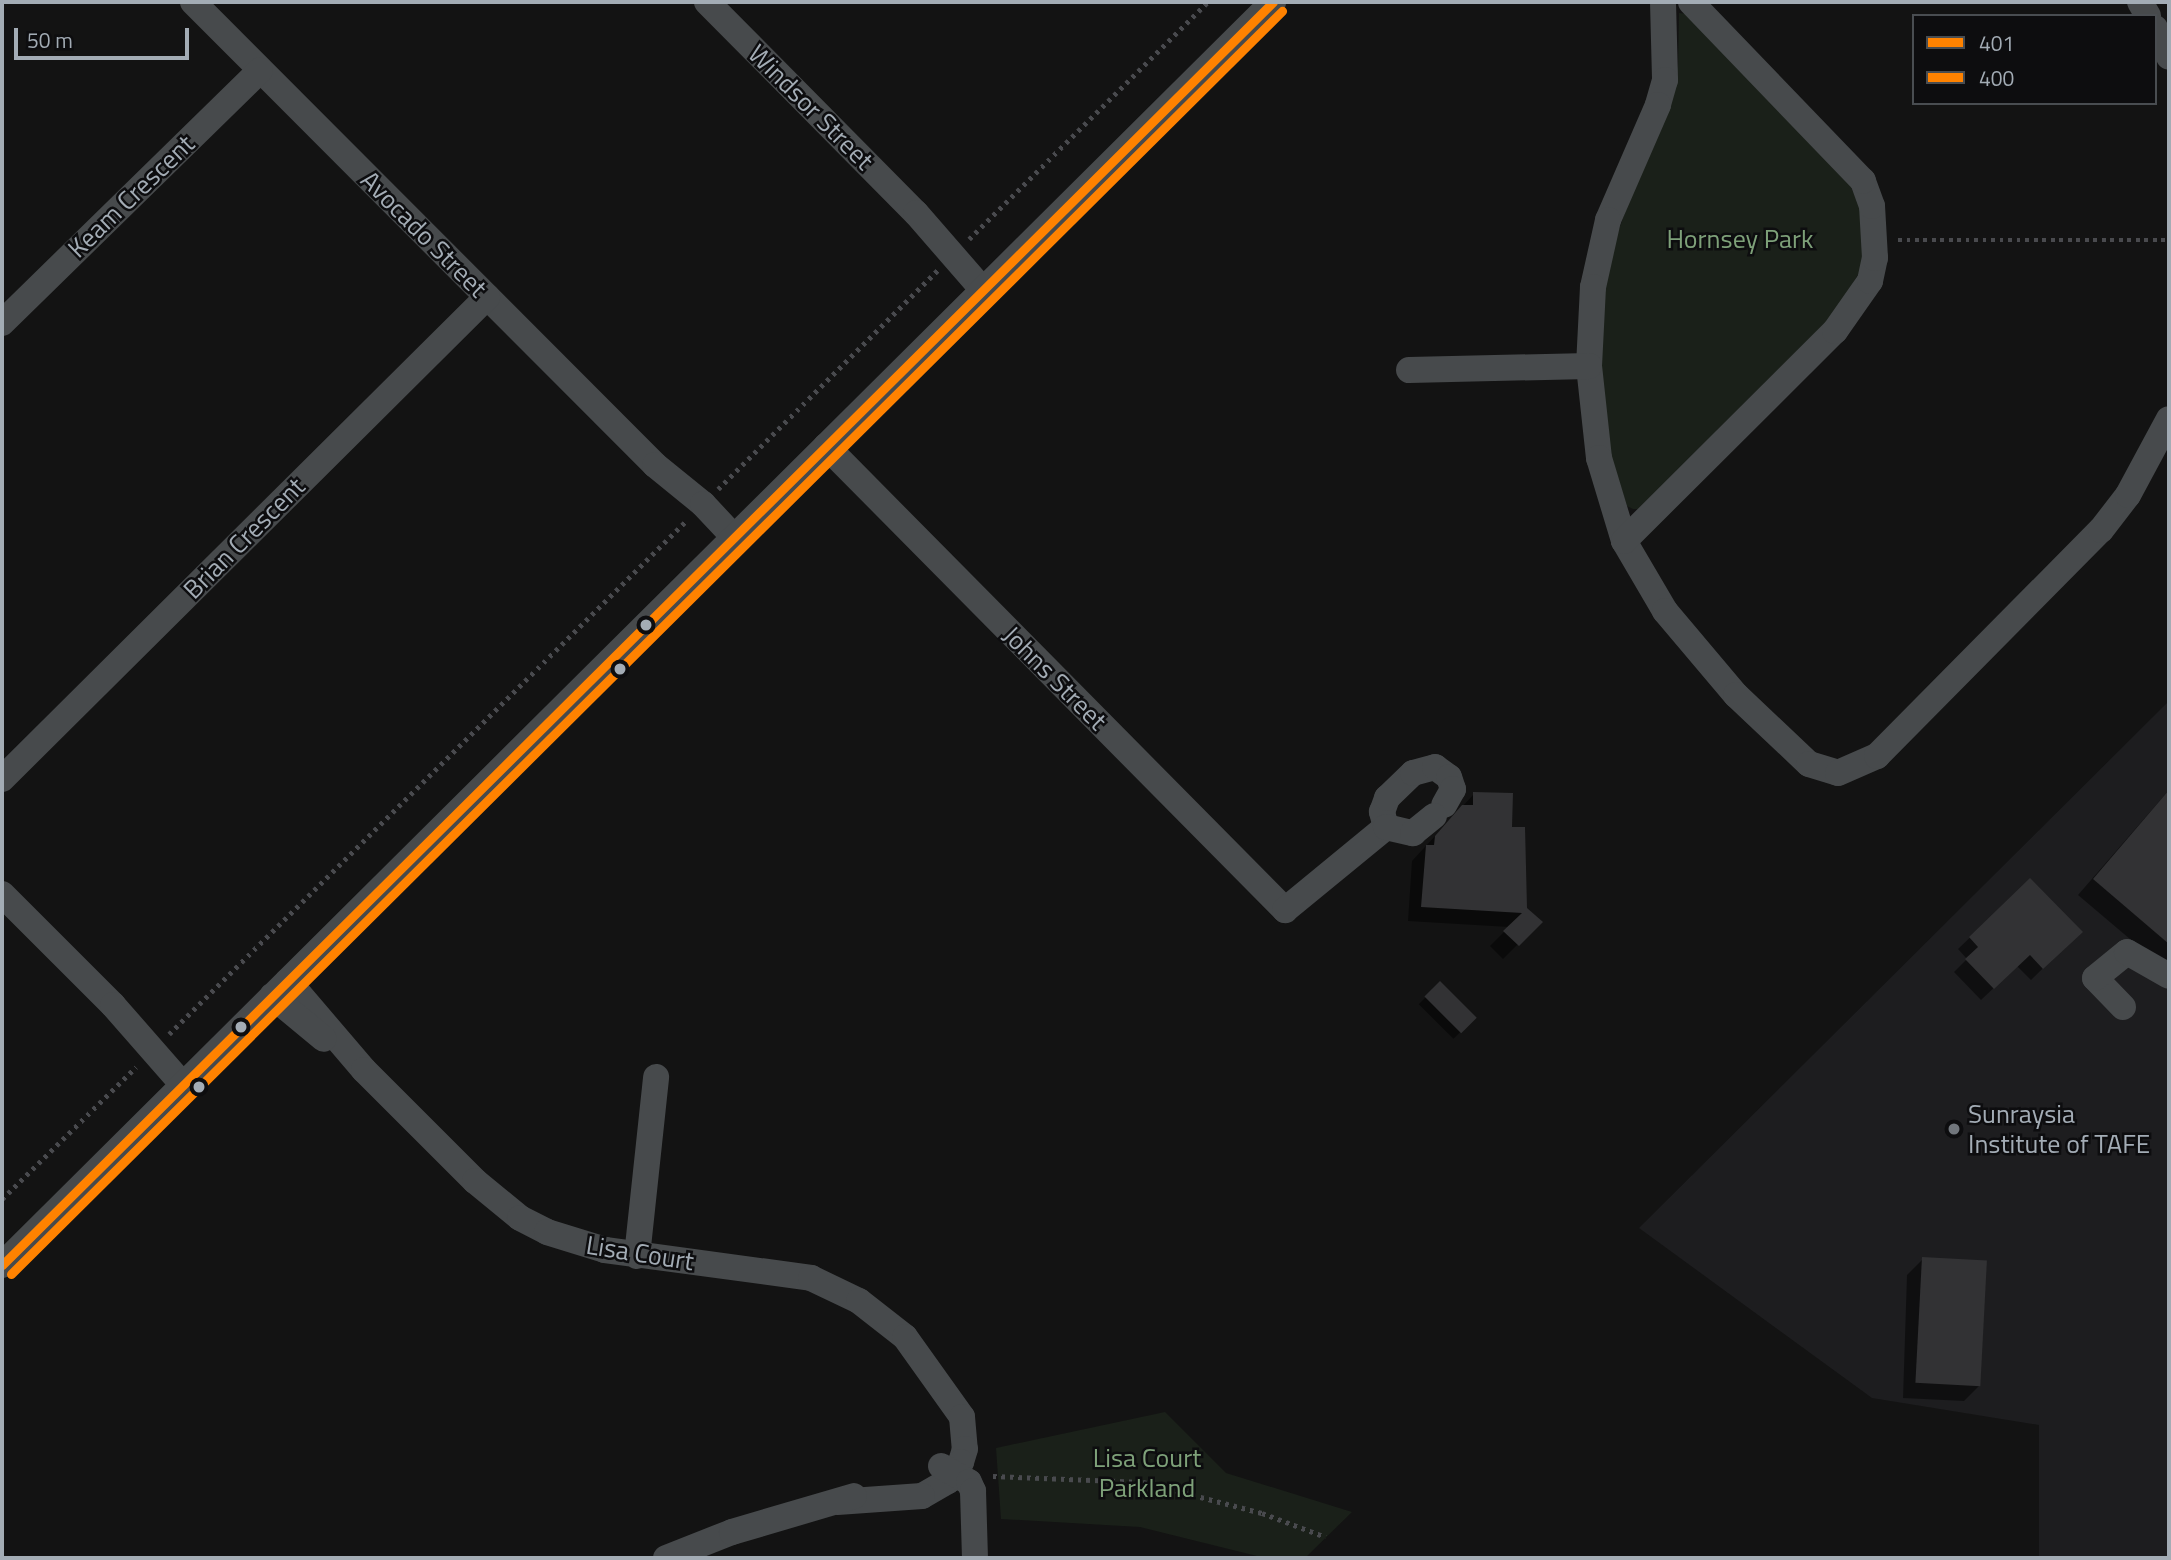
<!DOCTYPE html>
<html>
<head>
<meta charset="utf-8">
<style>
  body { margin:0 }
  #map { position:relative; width:2171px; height:1560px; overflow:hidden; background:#131313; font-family:"Titillium Web",sans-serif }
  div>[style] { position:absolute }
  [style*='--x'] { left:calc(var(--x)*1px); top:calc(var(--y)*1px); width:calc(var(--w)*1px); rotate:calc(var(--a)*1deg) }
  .built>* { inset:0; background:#1d1d1f }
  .green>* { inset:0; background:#1a2019 }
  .shadow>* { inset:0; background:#0007; transform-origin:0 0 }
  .building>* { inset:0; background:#323234; transform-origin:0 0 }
  .path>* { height:4.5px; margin-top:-2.25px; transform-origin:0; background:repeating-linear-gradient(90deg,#494a4e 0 3.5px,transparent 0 8.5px) }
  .minor>* { height:26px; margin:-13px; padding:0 13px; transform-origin:13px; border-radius:13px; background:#474a4c }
  .bus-1>* { height:9px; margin:-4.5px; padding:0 4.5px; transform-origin:4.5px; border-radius:4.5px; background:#ff8200 }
  .bus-2>* { height:9px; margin:-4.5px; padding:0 4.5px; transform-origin:4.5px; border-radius:4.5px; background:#ff8200 }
  .dots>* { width:19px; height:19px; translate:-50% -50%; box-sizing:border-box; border:4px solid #0d0d0f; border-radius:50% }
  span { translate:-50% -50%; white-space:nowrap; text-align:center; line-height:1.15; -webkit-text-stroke:5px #0d0d0f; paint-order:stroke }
  .street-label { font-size:26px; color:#a3acb5 }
  .park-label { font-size:26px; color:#7ea179 }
  .poi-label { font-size:26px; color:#a3acb5 }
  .left { translate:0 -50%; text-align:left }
  .frame { position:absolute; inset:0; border:4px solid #a3acb5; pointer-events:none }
  .legend { position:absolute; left:1912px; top:14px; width:245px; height:91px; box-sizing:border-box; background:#0d0d0f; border:2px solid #494d51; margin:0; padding:9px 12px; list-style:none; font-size:21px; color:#a3acb5 }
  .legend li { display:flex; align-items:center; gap:14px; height:35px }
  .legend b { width:35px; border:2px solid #494d51 }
  .scale { position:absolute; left:14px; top:28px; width:175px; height:32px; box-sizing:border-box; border:4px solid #a3acb5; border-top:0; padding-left:9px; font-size:21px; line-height:24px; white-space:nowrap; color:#a3acb5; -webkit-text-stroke:5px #0d0d0f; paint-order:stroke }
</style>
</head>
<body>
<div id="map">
  <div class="built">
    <div style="clip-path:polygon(2169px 701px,2169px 1558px,2039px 1558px,2039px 1425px,1872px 1398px,1639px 1228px)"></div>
  </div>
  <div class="green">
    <div style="clip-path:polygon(1679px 13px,1687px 14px,1850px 185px,1860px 207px,1864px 254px,1859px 273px,1836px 312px,1638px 509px,1633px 509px,1627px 506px,1607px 446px,1598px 344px,1610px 254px,1678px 66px)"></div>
    <div style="clip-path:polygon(1165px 1412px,1226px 1473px,1352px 1512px,1305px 1558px,1265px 1558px,1140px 1527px,1001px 1519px,996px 1448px)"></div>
  </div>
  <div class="shadow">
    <div style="clip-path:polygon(2169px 790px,2169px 872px,2165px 877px,2169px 881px,2169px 961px,2163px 967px,2078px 895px)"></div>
    <div style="clip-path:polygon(1474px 794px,1510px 828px,1523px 828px,1525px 909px,1540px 922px,1503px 959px,1490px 946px,1509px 927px,1408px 921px,1412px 861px)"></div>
    <div style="clip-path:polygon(2030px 880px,2080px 932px,2031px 980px,2017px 966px,1981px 1000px,1954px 972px,1967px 959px,1958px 949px)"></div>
    <div style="left:1440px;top:983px;width:49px;height:30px;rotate:45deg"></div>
    <div style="clip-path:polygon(1923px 1259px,1980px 1385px,1964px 1401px,1903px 1398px,1907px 1275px)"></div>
  </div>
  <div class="building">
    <div style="clip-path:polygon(2169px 790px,2169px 944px,2093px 879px)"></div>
    <div style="clip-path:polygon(1473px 792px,1513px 793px,1512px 827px,1525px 827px,1527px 908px,1543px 922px,1519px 946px,1503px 931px,1522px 913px,1421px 907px,1426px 845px,1434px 845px,1435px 836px,1462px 805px,1473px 805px)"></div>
    <div style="clip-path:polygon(2030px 878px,2083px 932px,2043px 969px,2030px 955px,1994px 989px,1965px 959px,1978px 947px,1969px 937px)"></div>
    <div style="left:1440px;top:981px;width:52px;height:22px;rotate:45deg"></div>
    <div style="left:1922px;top:1257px;width:65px;height:126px;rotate:3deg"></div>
  </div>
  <div class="path">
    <div style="--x:969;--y:239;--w:337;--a:-44.8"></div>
    <div style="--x:1898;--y:240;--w:271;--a:0"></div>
    <div style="--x:718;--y:489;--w:310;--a:-44.9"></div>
    <div style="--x:169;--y:1034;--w:730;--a:-44.78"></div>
    <div style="--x:2;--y:1199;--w:188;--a:-44.6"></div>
    <div style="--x:993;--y:1476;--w:150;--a:2.3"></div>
    <div style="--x:1143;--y:1482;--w:123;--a:14.6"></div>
    <div style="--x:1262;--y:1513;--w:68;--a:20.6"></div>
  </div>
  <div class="minor">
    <div style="--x:193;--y:2;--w:654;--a:45.06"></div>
    <div style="--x:655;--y:465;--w:62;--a:39.1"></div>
    <div style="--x:703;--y:504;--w:45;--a:46.8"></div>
    <div style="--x:707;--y:2;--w:297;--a:45.3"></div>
    <div style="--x:916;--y:213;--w:102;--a:49"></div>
    <div style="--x:1663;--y:2;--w:78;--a:88.5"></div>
    <div style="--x:1665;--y:80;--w:26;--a:106"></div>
    <div style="--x:1658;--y:105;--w:125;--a:113.5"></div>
    <div style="--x:1608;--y:220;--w:69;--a:102.6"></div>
    <div style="--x:1593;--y:287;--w:79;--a:92.9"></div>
    <div style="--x:1589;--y:366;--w:93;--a:83.8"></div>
    <div style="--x:1599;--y:458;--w:87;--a:73.2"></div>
    <div style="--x:1624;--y:541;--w:81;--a:59.6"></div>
    <div style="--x:1665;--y:611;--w:110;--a:49.8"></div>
    <div style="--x:1736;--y:695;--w:100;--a:43.4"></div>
    <div style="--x:1809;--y:764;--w:30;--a:17"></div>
    <div style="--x:1838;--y:773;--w:43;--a:-23.6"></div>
    <div style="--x:1877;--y:756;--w:318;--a:-45.3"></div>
    <div style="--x:2101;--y:530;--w:44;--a:-52.4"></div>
    <div style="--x:2128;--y:495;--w:86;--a:-61.7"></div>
    <div style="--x:2140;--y:2;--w:16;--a:60"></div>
    <div style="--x:2155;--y:28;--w:32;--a:64"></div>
    <div style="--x:2;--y:323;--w:361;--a:-44.4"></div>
    <div style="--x:1409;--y:370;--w:180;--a:-1.3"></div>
    <div style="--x:826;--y:446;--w:653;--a:45.31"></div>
    <div style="--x:1285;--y:910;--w:131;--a:-39.4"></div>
    <div style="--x:1386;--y:827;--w:16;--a:-105"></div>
    <div style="--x:1382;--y:812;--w:15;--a:-70"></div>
    <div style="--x:1387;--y:798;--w:36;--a:-44"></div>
    <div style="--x:1413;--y:773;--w:23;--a:-15"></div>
    <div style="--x:1435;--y:767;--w:17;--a:36"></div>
    <div style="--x:1449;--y:777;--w:13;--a:72"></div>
    <div style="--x:1453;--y:789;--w:18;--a:119"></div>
    <div style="--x:1624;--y:541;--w:298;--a:-44.9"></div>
    <div style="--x:1835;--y:331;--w:61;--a:-55"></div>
    <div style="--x:1870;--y:281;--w:24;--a:-78"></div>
    <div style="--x:1875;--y:258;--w:52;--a:-93.3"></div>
    <div style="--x:1872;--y:206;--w:27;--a:-110"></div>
    <div style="--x:1863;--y:181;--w:248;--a:-133.9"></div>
    <div style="--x:2;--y:779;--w:684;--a:-44.82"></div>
    <div style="--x:1386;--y:827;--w:28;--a:13"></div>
    <div style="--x:1413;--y:833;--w:27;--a:-39"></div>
    <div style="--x:2;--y:894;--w:157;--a:45"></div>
    <div style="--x:113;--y:1005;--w:106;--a:48.8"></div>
    <div style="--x:288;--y:981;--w:117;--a:49.5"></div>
    <div style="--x:364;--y:1070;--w:157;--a:45"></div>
    <div style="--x:475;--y:1181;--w:58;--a:39.4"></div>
    <div style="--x:520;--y:1218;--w:30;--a:27"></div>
    <div style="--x:547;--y:1232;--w:61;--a:17.2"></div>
    <div style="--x:605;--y:1250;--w:208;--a:7.7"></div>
    <div style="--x:811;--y:1278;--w:53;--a:25.6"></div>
    <div style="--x:859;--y:1301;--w:58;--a:38"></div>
    <div style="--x:905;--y:1337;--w:98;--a:54.5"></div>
    <div style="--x:962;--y:1417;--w:32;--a:85"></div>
    <div style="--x:965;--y:1449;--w:14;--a:107"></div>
    <div style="--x:961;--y:1462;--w:23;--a:124"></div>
    <div style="--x:948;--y:1481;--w:30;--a:150"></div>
    <div style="--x:922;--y:1496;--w:85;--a:176"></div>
    <div style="--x:272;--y:996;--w:67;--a:39.6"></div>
    <div style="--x:2123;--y:1007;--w:40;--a:-134"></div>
    <div style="--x:2095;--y:978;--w:41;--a:-39.1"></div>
    <div style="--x:2127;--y:952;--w:48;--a:29.7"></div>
    <div style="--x:637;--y:1256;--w:180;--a:-83.9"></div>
    <div style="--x:2;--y:1265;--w:1792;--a:-44.82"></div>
    <div style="--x:941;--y:1466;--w:32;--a:30"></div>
    <div style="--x:969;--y:1482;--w:10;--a:66"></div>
    <div style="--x:973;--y:1491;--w:67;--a:88.3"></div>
    <div style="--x:666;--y:1558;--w:71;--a:-21.5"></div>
    <div style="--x:732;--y:1532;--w:127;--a:-16.4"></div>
  </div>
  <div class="bus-1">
    <div style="--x:2;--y:1265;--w:1792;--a:-44.82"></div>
  </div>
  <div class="bus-2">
    <div style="--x:11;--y:1274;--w:1792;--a:-44.82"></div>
  </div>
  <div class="dots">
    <div style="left:646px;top:625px;background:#a3acb5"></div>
    <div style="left:620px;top:669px;background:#a3acb5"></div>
    <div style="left:241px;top:1027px;background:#a3acb5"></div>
    <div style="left:199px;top:1087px;background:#a3acb5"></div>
    <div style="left:1954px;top:1129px;background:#71767c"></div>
  </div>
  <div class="street-label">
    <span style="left:811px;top:107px;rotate:45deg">Windsor Street</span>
    <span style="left:131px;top:196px;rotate:-44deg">Keam Crescent</span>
    <span style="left:424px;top:234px;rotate:45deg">Avocado Street</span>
    <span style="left:244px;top:538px;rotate:-45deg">Brian Crescent</span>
    <span style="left:1055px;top:678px;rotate:45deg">Johns Street</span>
    <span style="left:640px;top:1253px;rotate:9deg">Lisa Court</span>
  </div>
  <div class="park-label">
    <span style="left:1740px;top:239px">Hornsey Park</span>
    <span style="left:1147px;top:1473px">Lisa Court<br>Parkland</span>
  </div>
  <div class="poi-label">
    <span class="left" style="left:1968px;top:1129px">Sunraysia<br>Institute of TAFE</span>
  </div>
  <div class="frame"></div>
  <ul class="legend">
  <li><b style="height:9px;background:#ff8200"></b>401</li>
  <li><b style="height:9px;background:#ff8200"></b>400</li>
  </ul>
  <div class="scale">50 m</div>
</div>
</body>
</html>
